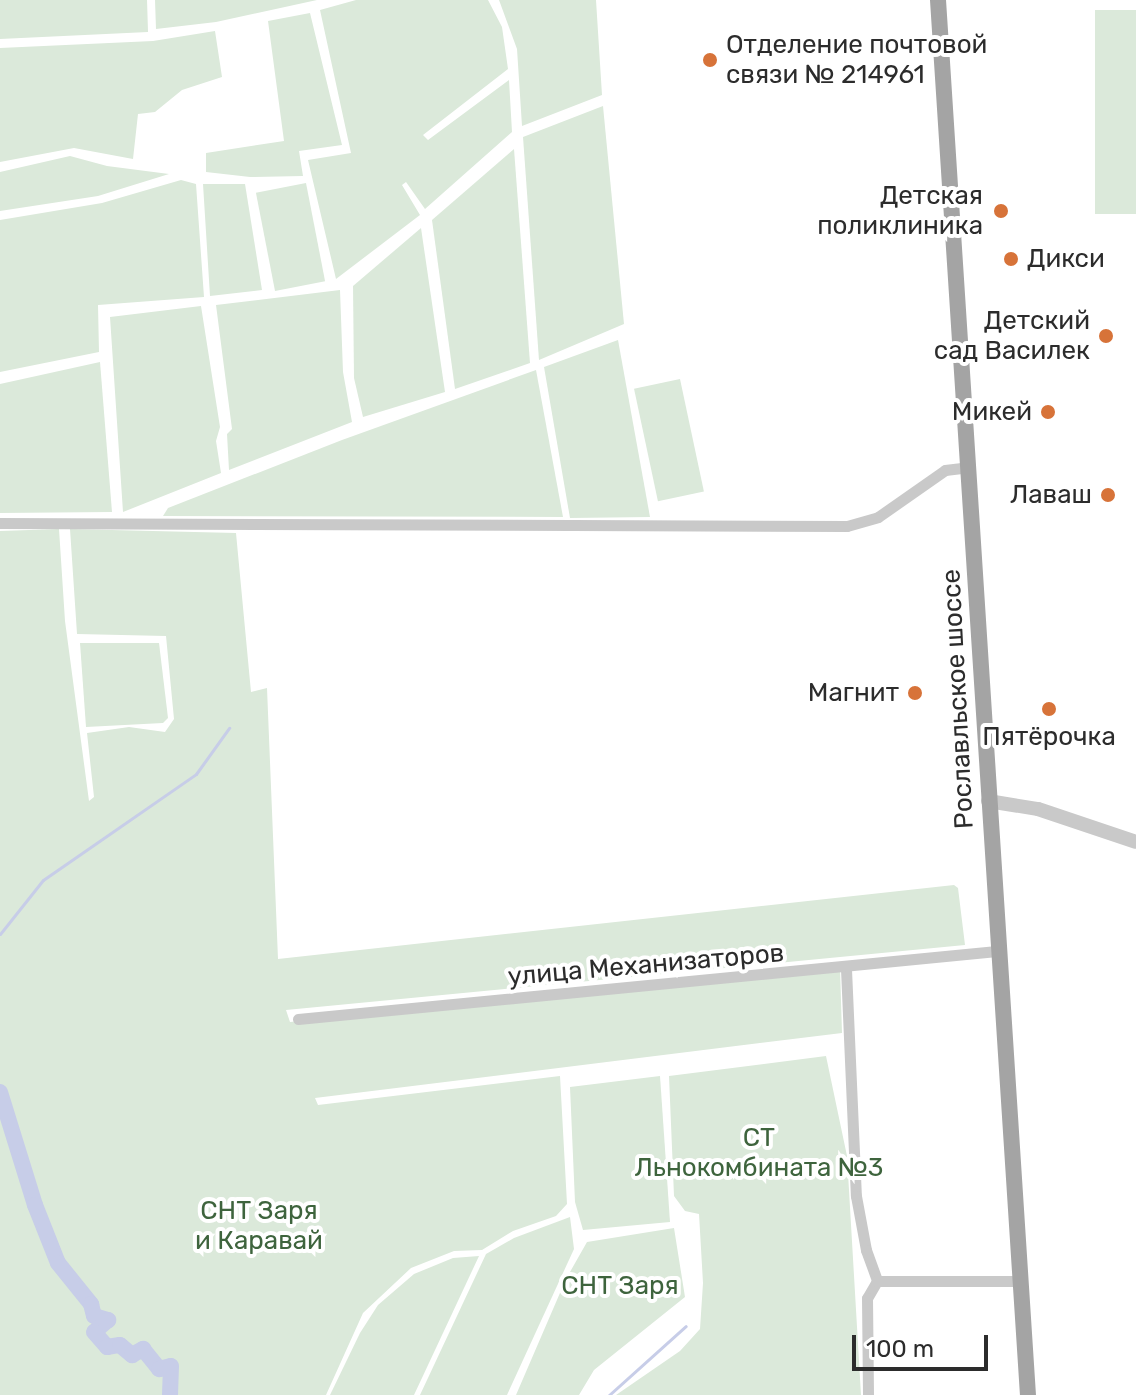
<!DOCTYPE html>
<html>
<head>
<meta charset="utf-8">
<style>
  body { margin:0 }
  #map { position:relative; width:1136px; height:1395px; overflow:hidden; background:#fff; font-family:Rubik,sans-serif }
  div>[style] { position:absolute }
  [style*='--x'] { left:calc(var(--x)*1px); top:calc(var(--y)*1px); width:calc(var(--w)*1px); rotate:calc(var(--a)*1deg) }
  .green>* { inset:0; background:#dbe9da; transform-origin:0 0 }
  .stream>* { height:3px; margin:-1.5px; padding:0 1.5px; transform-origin:1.5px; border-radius:1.5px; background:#c7cde8 }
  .river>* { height:16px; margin:-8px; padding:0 8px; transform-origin:8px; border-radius:8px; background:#c7cde8 }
  .minor>* { height:11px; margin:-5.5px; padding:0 5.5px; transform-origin:5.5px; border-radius:5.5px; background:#c9c9c9 }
  .tertiary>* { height:14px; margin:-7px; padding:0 7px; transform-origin:7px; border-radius:7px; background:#c9c9c9 }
  .primary>* { height:16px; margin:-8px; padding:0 8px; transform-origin:8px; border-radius:8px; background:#a4a4a4 }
  .dots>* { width:22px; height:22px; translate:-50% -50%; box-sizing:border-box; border:4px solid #fff; border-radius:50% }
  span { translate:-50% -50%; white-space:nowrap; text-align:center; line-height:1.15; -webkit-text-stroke:8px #fff; paint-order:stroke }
  .poi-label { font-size:26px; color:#2c2c2c }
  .left { translate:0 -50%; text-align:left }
  .right { translate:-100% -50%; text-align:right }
  .street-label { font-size:26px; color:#2c2c2c }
  .park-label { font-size:26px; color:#3e643d }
  .scale { position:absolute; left:852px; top:1335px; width:136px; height:36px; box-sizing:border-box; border:4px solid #2c2c2c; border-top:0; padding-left:10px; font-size:24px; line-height:28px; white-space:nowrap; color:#2c2c2c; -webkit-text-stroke:6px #fff; paint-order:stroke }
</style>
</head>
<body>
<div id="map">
  <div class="green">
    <div style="clip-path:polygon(0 0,147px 0,148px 32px,0 39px)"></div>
    <div style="clip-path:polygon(155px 0,317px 0,216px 22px,156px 29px)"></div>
    <div style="clip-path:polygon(356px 0,488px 0,502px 27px,508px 69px,423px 135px,428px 140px,509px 80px,512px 132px,425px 209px,406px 182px,402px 185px,420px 215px,336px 279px,308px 160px,351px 153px,320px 10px)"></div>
    <div style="clip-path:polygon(499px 0,596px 0,602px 95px,522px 126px,517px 49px)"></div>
    <div style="left:1136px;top:10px;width:204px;height:41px;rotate:90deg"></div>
    <div style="clip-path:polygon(310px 13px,342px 145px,299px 151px,303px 176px,250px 177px,206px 172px,206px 153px,284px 141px,268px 21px)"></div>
    <div style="clip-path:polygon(215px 31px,222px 77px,182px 90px,155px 112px,138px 114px,133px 159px,74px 148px,0 162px,0 48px,153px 41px)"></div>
    <div style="clip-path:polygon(603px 106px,624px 324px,539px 360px,523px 137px)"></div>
    <div style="clip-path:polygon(514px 149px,530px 363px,455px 389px,432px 220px)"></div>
    <div style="clip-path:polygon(70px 156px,107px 166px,169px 174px,98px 196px,0 211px,0 172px)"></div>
    <div style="clip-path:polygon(181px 180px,196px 184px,204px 297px,98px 305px,99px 352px,0 372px,0 220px,102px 203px)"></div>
    <div style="left:306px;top:183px;width:100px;height:51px;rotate:79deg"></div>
    <div style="clip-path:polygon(203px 184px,245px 184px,262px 290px,210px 296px)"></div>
    <div style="clip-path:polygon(421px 228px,445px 392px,363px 417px,354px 378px,353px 286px)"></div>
    <div style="clip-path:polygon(340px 290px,343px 372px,352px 422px,229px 470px,227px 434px,232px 429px,216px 305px)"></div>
    <div style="clip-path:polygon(201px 306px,220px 427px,216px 441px,221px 473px,123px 512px,110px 317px)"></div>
    <div style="clip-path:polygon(618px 340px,650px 517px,570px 518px,544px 367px)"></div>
    <div style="clip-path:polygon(100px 362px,112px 512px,0 513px,0 384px)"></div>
    <div style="clip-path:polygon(536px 370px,563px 517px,163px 516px,168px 508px,342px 440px)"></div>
    <div style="left:680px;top:379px;width:115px;height:47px;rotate:78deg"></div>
    <div style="clip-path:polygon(59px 529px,65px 621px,89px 801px,94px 797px,87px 733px,129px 727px,165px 732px,174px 719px,166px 636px,77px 634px,70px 529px,236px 533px,251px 692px,267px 688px,278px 959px,954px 885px,958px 888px,965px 945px,286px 1010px,290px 1022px,840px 967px,842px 1033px,315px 1098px,318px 1105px,560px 1076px,567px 1204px,556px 1216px,513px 1231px,482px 1250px,454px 1251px,411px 1268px,363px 1313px,326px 1395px,0 1395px,0 531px)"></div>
    <div style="clip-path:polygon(80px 643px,159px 643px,168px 718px,163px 723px,86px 727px)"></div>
    <div style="clip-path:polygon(826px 1056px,847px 1156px,861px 1395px,616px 1395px,680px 1351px,700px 1329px,703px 1283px,699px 1214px,685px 1211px,674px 1196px,669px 1076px)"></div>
    <div style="clip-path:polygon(660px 1076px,670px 1222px,583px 1230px,575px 1202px,570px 1087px)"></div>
    <div style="clip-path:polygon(570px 1217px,574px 1249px,507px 1395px,420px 1395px,486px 1254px,514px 1238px)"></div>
    <div style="clip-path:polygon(674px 1228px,685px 1297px,594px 1370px,579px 1395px,516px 1395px,566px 1279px,587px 1242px)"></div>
    <div style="clip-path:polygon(479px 1256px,414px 1395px,330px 1395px,360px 1333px,378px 1305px,414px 1274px,453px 1258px)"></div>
  </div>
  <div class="stream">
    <div style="--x:0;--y:934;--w:69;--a:-51.5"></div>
    <div style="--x:43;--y:880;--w:186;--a:-34.7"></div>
    <div style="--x:196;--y:774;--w:57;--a:-54.3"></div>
    <div style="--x:609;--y:1395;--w:103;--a:-41.9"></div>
  </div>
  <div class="river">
    <div style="--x:0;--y:1092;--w:118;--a:72.8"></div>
    <div style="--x:35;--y:1205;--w:62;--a:68.4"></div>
    <div style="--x:58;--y:1263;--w:53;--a:51.2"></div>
    <div style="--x:91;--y:1304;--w:12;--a:76"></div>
    <div style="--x:94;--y:1316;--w:15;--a:16"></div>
    <div style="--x:108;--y:1320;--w:18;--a:139"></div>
    <div style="--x:94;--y:1332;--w:20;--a:49"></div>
    <div style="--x:107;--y:1347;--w:13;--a:-9"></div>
    <div style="--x:120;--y:1345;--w:16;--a:40"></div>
    <div style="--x:132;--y:1355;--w:13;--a:-29"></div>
    <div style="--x:143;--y:1349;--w:26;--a:51"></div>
    <div style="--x:159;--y:1369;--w:12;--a:-14"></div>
    <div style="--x:171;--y:1366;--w:29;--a:92"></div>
  </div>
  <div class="minor">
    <div style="--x:0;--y:523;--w:847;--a:0.2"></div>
    <div style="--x:847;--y:526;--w:32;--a:-16"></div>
    <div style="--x:878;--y:517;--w:82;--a:-35"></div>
    <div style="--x:945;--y:470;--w:23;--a:-7"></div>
    <div style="--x:846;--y:969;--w:227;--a:87.5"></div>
    <div style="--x:856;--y:1196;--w:55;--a:79.5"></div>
    <div style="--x:866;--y:1250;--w:33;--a:70"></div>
    <div style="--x:877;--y:1281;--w:20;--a:120"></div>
    <div style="--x:867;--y:1298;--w:97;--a:89.4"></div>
    <div style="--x:298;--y:1019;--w:702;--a:-5.56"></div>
    <div style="--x:877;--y:1281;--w:142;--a:0"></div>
  </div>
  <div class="tertiary">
    <div style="--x:988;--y:801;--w:51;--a:9.1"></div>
    <div style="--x:1038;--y:809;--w:103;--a:18.6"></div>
  </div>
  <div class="primary">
    <div style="--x:938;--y:0;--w:1398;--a:86.31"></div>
  </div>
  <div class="dots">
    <div style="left:710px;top:60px;background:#d77339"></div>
    <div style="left:1001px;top:211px;background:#d77339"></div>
    <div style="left:1011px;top:259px;background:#d77339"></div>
    <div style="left:1106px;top:336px;background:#d77339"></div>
    <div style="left:1048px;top:412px;background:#d77339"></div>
    <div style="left:1108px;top:495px;background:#d77339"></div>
    <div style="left:915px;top:693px;background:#d77339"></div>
    <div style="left:1049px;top:709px;background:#d77339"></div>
  </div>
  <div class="poi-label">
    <span class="left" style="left:726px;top:60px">Отделение почтовой<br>связи № 214961</span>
    <span class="right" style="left:983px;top:211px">Детская<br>поликлиника</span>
    <span class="left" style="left:1027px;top:259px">Дикси</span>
    <span class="right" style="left:1090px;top:336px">Детский<br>сад Василек</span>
    <span class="right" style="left:1032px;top:412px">Микей</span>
    <span class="right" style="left:1092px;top:495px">Лаваш</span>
    <span class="right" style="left:899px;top:693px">Магнит</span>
    <span style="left:1049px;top:737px">Пятёрочка</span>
  </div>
  <div class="street-label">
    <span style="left:958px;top:699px;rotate:-93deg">Рославльское шоссе</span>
    <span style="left:646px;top:965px;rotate:-5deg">улица Механизаторов</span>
  </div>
  <div class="park-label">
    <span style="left:759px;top:1153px">СТ<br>Льнокомбината №3</span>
    <span style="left:259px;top:1226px">СНТ Заря<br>и Каравай</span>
    <span style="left:620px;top:1286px">СНТ Заря</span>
  </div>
  <div class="scale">100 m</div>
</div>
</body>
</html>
